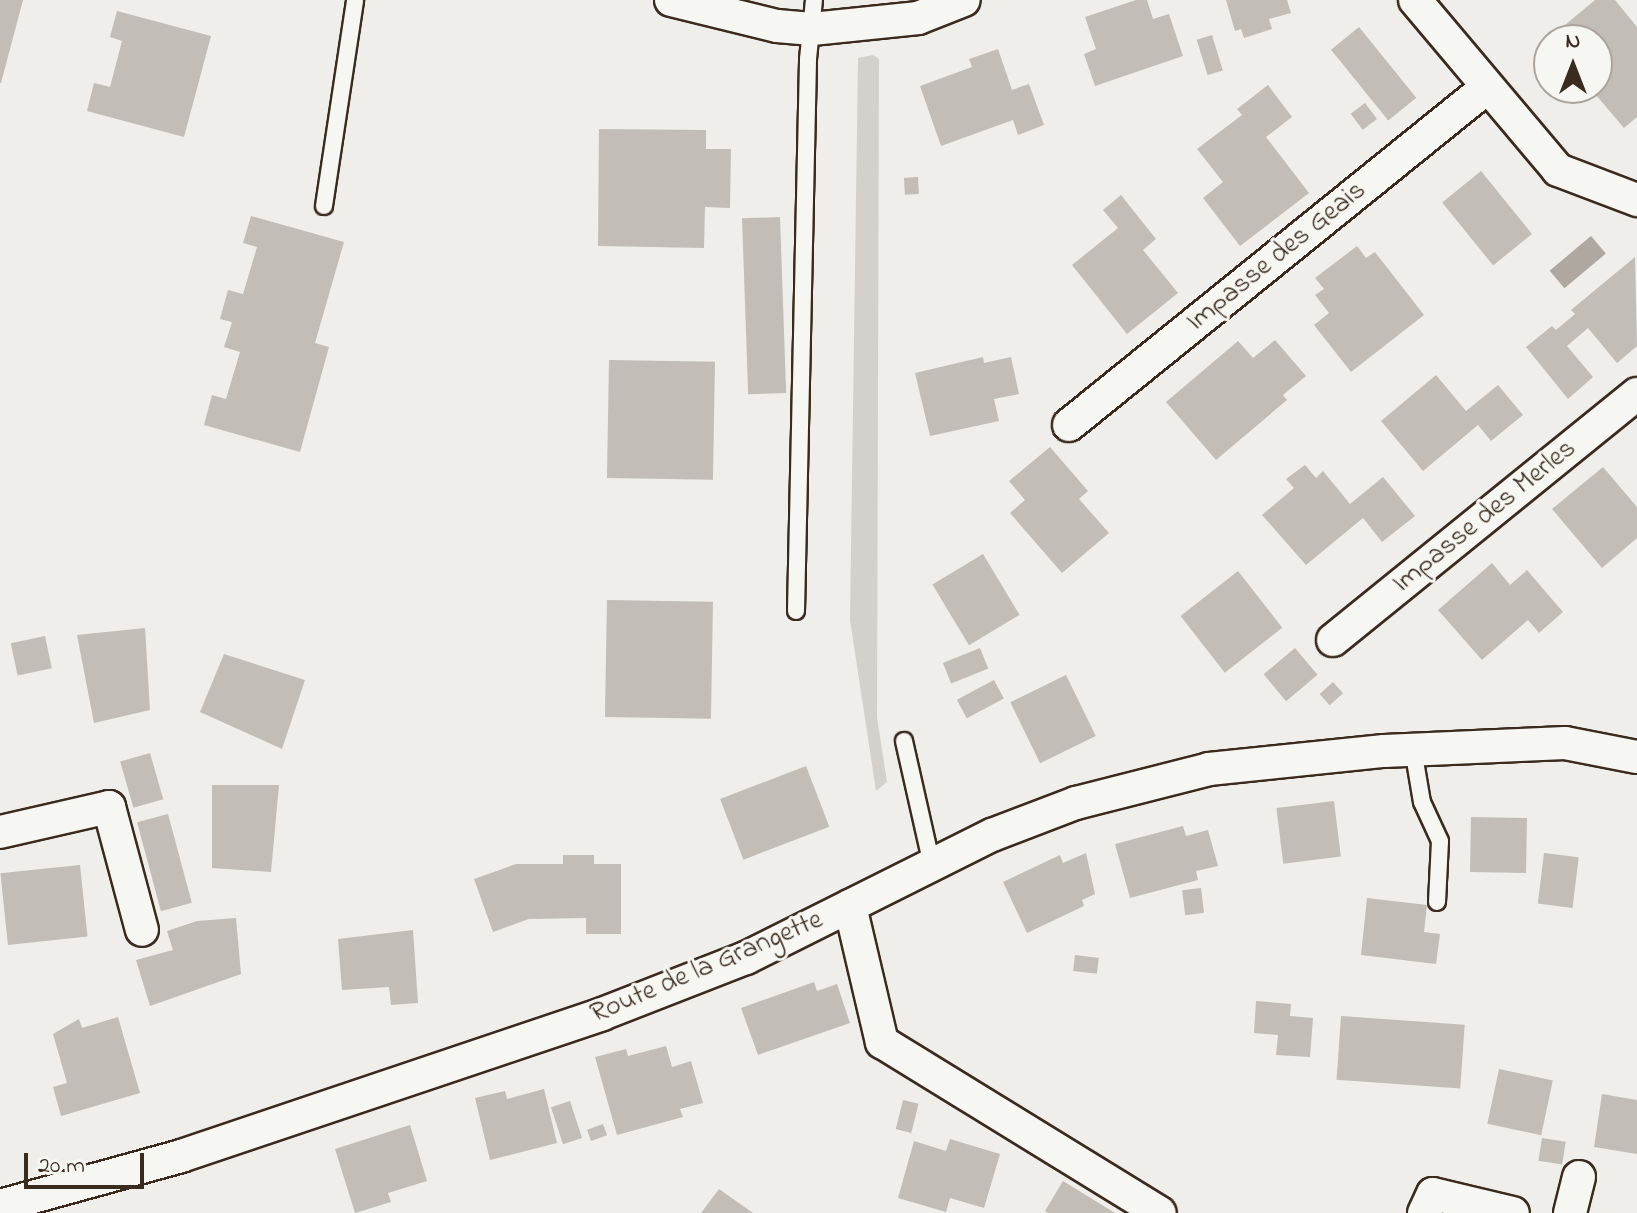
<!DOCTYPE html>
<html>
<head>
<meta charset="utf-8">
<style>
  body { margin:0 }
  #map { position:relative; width:1637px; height:1213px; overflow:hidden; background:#efeeea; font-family:"Indie Flower",sans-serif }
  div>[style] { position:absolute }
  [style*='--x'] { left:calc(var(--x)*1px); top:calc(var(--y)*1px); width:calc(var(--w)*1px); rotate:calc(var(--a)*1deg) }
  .green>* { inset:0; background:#d4d1cc }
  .water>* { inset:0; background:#afa8a1; transform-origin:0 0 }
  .building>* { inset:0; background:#c2bdb7; transform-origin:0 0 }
  .roads { filter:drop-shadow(2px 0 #3b2a1e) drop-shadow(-2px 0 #3b2a1e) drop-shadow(0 2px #3b2a1e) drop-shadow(0 -2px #3b2a1e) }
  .service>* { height:16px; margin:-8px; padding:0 8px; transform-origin:8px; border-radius:8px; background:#f6f6f2 }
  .minor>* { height:32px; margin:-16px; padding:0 16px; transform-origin:16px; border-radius:16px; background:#f6f6f2 }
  span { translate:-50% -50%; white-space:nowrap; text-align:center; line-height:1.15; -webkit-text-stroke:6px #f6f6f2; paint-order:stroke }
  .street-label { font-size:28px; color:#3b2a1e }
  .north { position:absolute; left:1533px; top:24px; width:80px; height:80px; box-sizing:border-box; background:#f6f6f2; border:2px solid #aba49d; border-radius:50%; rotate:0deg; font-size:22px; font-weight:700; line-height:32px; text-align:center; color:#3b2a1e }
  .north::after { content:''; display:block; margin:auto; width:28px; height:36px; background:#3b2a1e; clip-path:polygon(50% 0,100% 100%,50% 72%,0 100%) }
  .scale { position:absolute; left:24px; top:1153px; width:120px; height:36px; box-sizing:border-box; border:4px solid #3b2a1e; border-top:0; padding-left:10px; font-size:24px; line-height:28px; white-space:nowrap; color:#3b2a1e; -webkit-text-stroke:6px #f6f6f2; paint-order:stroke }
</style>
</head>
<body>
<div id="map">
  <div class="green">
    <div style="clip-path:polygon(873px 55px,879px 59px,877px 717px,887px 782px,876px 791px,850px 620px,858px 58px)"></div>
  </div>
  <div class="water">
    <div style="left:1591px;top:236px;width:23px;height:54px;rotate:50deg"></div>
  </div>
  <div class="building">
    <div style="clip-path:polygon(0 0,23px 0,1px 83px,0 83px)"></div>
    <div style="clip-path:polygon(1136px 0,1147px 0,1153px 19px,1169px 14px,1183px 56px,1095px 86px,1084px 54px,1096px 49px,1085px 17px)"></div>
    <div style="clip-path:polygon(1226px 0,1287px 0,1291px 13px,1269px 19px,1272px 29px,1244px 38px,1241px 29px,1235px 31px)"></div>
    <div style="clip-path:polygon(1595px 0,1615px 0,1637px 27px,1637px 117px,1624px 128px,1590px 88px,1597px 88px,1597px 40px,1547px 40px)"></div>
    <div style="clip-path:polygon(117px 11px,211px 36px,184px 137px,87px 111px,94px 83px,110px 87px,122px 41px,110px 37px)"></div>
    <div style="left:1359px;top:27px;width:91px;height:36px;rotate:51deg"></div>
    <div style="left:1212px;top:35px;width:37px;height:16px;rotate:73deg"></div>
    <div style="clip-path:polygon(998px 49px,1012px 90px,1029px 84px,1044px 125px,1018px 135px,1013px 120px,941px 146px,920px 86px,972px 67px,969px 59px)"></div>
    <div style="clip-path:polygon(1268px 85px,1292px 117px,1266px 137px,1309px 193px,1240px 246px,1203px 198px,1223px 182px,1197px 149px,1242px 115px,1237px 109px)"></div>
    <div style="left:1365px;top:103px;width:20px;height:18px;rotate:53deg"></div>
    <div style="clip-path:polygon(599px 129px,706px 130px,706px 149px,731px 149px,730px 208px,705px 207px,704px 248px,598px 246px)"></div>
    <div style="left:1481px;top:171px;width:81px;height:50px;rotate:51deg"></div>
    <div style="left:918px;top:177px;width:17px;height:14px;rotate:87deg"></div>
    <div style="clip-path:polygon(1121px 195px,1156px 239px,1143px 250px,1178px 293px,1127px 334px,1072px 265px,1118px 228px,1103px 210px)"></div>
    <div style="clip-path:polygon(251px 216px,344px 242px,315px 343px,329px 347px,300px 452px,204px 425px,212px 395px,226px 399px,240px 352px,224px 347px,232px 322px,220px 319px,228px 290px,243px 294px,257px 247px,243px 243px)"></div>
    <div style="left:780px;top:217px;width:176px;height:38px;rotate:88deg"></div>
    <div style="clip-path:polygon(1357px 246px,1366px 258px,1375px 252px,1424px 315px,1351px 372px,1314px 325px,1329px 313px,1315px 295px,1324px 289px,1315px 278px)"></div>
    <div style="clip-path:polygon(1635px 257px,1637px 346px,1617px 363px,1588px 328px,1567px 346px,1593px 377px,1568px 399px,1526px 347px,1552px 326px,1556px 330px,1575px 314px,1571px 310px)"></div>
    <div style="clip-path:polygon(1275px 340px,1306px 376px,1283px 395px,1287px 400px,1216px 460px,1166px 402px,1238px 341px,1253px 358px)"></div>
    <div style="clip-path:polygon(983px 357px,984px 363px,1011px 357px,1019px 394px,994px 399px,999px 421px,930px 436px,915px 373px)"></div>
    <div style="left:609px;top:360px;width:106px;height:118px;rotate:1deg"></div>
    <div style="clip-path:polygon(1436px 375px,1466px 411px,1498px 385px,1523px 415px,1491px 441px,1478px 425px,1423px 471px,1381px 421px)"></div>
    <div style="clip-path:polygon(1050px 447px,1088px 491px,1079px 499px,1109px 533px,1062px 573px,1010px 513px,1025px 500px,1009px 481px)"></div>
    <div style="clip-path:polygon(1305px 465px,1316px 478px,1323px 471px,1350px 504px,1383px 477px,1415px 516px,1382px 542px,1363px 518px,1306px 565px,1262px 515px,1294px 488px,1286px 479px)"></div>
    <div style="clip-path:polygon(1603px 467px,1637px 507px,1637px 538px,1602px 568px,1552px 509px)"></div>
    <div style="left:983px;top:554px;width:71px;height:59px;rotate:59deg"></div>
    <div style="clip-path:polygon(1492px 563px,1510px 585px,1527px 570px,1563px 612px,1539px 633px,1528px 620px,1482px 660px,1438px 610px)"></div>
    <div style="left:1238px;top:571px;width:72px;height:73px;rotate:52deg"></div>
    <div style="left:607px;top:600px;width:106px;height:117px;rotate:1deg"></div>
    <div style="clip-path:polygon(145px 628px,150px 710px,94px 723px,77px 635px)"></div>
    <div style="left:45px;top:636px;width:33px;height:35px;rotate:78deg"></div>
    <div style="left:980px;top:648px;width:22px;height:40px;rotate:68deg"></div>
    <div style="left:1295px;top:648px;width:35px;height:41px;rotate:50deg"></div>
    <div style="clip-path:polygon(224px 654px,305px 680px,282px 749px,200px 712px)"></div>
    <div style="left:1066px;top:675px;width:68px;height:62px;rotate:64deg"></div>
    <div style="left:994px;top:680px;width:21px;height:42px;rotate:62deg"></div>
    <div style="left:1333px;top:682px;width:15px;height:18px;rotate:48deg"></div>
    <div style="left:150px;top:753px;width:48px;height:31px;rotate:74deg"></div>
    <div style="left:806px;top:766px;width:65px;height:92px;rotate:69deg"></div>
    <div style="clip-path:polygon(212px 785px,279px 785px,271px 872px,212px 868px)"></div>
    <div style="left:1334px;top:801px;width:56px;height:58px;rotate:83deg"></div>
    <div style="left:168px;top:814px;width:92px;height:32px;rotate:75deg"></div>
    <div style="left:1471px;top:817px;width:56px;height:55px;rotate:1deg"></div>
    <div style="clip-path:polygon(1183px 826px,1186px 836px,1208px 830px,1218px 866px,1196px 871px,1198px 880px,1130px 898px,1115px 844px)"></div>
    <div style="clip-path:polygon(1086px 853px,1095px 894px,1082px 900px,1084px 906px,1027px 933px,1003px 882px,1060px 855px,1063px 863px)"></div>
    <div style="left:1544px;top:853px;width:35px;height:51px;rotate:7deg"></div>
    <div style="clip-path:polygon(563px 855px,594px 855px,594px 864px,621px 864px,621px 934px,586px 934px,586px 918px,529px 919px,493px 932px,474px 879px,516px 864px,563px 864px)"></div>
    <div style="left:80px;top:865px;width:72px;height:80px;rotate:84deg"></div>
    <div style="left:1201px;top:888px;width:25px;height:19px;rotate:83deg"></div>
    <div style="clip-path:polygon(1367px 898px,1427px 905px,1424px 932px,1440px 934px,1436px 964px,1361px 955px)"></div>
    <div style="clip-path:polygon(236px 918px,241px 974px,150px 1006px,136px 960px,173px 950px,167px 931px,197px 921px)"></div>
    <div style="clip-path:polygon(413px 930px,418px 1003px,391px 1005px,389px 987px,342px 990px,338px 939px)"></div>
    <div style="left:1075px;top:955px;width:24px;height:16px;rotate:7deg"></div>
    <div style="clip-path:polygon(814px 982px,817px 991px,837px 984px,850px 1023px,758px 1055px,741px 1008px)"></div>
    <div style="clip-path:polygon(1256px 1001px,1291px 1004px,1290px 1016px,1313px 1018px,1310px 1057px,1276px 1055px,1278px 1035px,1254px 1033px)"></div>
    <div style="left:1341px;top:1016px;width:124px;height:64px;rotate:4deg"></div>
    <div style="clip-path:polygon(118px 1017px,140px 1093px,61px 1116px,53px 1087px,67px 1083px,53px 1034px,79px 1019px,82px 1028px)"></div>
    <div style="clip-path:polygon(666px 1046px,672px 1067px,691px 1061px,703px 1103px,680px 1109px,683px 1117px,617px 1135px,595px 1057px,626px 1049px,628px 1056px)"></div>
    <div style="left:1499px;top:1069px;width:55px;height:56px;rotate:12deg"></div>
    <div style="clip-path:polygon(544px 1089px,557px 1143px,490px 1160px,475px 1098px,505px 1091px,507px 1099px)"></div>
    <div style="clip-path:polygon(1602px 1094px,1637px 1100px,1637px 1154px,1594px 1147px)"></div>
    <div style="left:903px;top:1100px;width:16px;height:30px;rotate:14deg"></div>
    <div style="left:570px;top:1101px;width:39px;height:20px;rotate:72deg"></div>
    <div style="left:603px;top:1124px;width:12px;height:17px;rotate:70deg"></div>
    <div style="clip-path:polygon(410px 1125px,427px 1181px,388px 1193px,391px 1202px,355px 1213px,335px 1149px)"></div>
    <div style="left:1542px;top:1138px;width:24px;height:23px;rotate:9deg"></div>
    <div style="clip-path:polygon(950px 1139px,1000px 1154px,984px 1208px,950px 1198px,946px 1212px,898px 1198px,914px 1141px,946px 1151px)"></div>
    <div style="clip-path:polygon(1063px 1181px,1115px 1213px,1048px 1213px,1045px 1211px)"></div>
    <div style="clip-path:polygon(719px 1189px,753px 1213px,701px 1213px)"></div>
  </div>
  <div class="roads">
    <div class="service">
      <div style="--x:324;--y:206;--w:208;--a:-81.4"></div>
      <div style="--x:796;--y:611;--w:552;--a:-88.75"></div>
      <div style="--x:808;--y:59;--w:59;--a:-84.2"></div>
      <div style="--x:904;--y:741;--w:127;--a:77.3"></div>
      <div style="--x:1413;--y:749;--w:54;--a:80.4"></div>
      <div style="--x:1422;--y:802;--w:43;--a:65.2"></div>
      <div style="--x:1440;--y:841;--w:61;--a:92.8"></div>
    </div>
    <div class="minor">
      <div style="--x:671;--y:0;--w:109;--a:13.8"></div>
      <div style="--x:777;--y:26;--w:35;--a:5"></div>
      <div style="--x:812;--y:29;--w:107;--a:-5.9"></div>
      <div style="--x:918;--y:18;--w:49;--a:-21.4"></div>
      <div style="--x:1415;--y:0;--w:222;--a:49.9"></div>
      <div style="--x:1558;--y:170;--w:85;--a:20.8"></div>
      <div style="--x:1069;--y:425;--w:535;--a:-38.93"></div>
      <div style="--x:1333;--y:640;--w:391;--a:-39"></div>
      <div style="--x:0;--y:832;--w:112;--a:-12.9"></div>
      <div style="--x:109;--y:807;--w:127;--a:75"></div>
      <div style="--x:850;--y:906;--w:140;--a:76.8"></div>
      <div style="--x:882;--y:1042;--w:326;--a:31.6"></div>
      <div style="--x:0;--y:1206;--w:188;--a:-15.4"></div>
      <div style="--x:181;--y:1156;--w:444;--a:-18.6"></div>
      <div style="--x:602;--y:1014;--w:155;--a:-21.3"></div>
      <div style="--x:746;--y:958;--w:275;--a:-26.6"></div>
      <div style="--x:992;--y:835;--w:90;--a:-20.9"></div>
      <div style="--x:1076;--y:803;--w:137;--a:-14.3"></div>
      <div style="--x:1209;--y:769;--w:176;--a:-5.9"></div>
      <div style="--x:1384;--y:751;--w:181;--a:-2.5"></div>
      <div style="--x:1565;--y:743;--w:73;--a:11"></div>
      <div style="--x:1424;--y:1213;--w:21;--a:-65"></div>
      <div style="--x:1433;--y:1194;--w:82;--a:13.4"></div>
      <div style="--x:1570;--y:1213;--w:37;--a:-76"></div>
    </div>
  </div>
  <div class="street-label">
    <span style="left:1277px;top:257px;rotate:-39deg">Impasse des Geais</span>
    <span style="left:1485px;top:517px;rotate:-39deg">Impasse des Merles</span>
    <span style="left:707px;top:968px;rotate:-23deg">Route de la Grangette</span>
  </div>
  <div class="north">N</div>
  <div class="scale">20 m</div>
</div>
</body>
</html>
